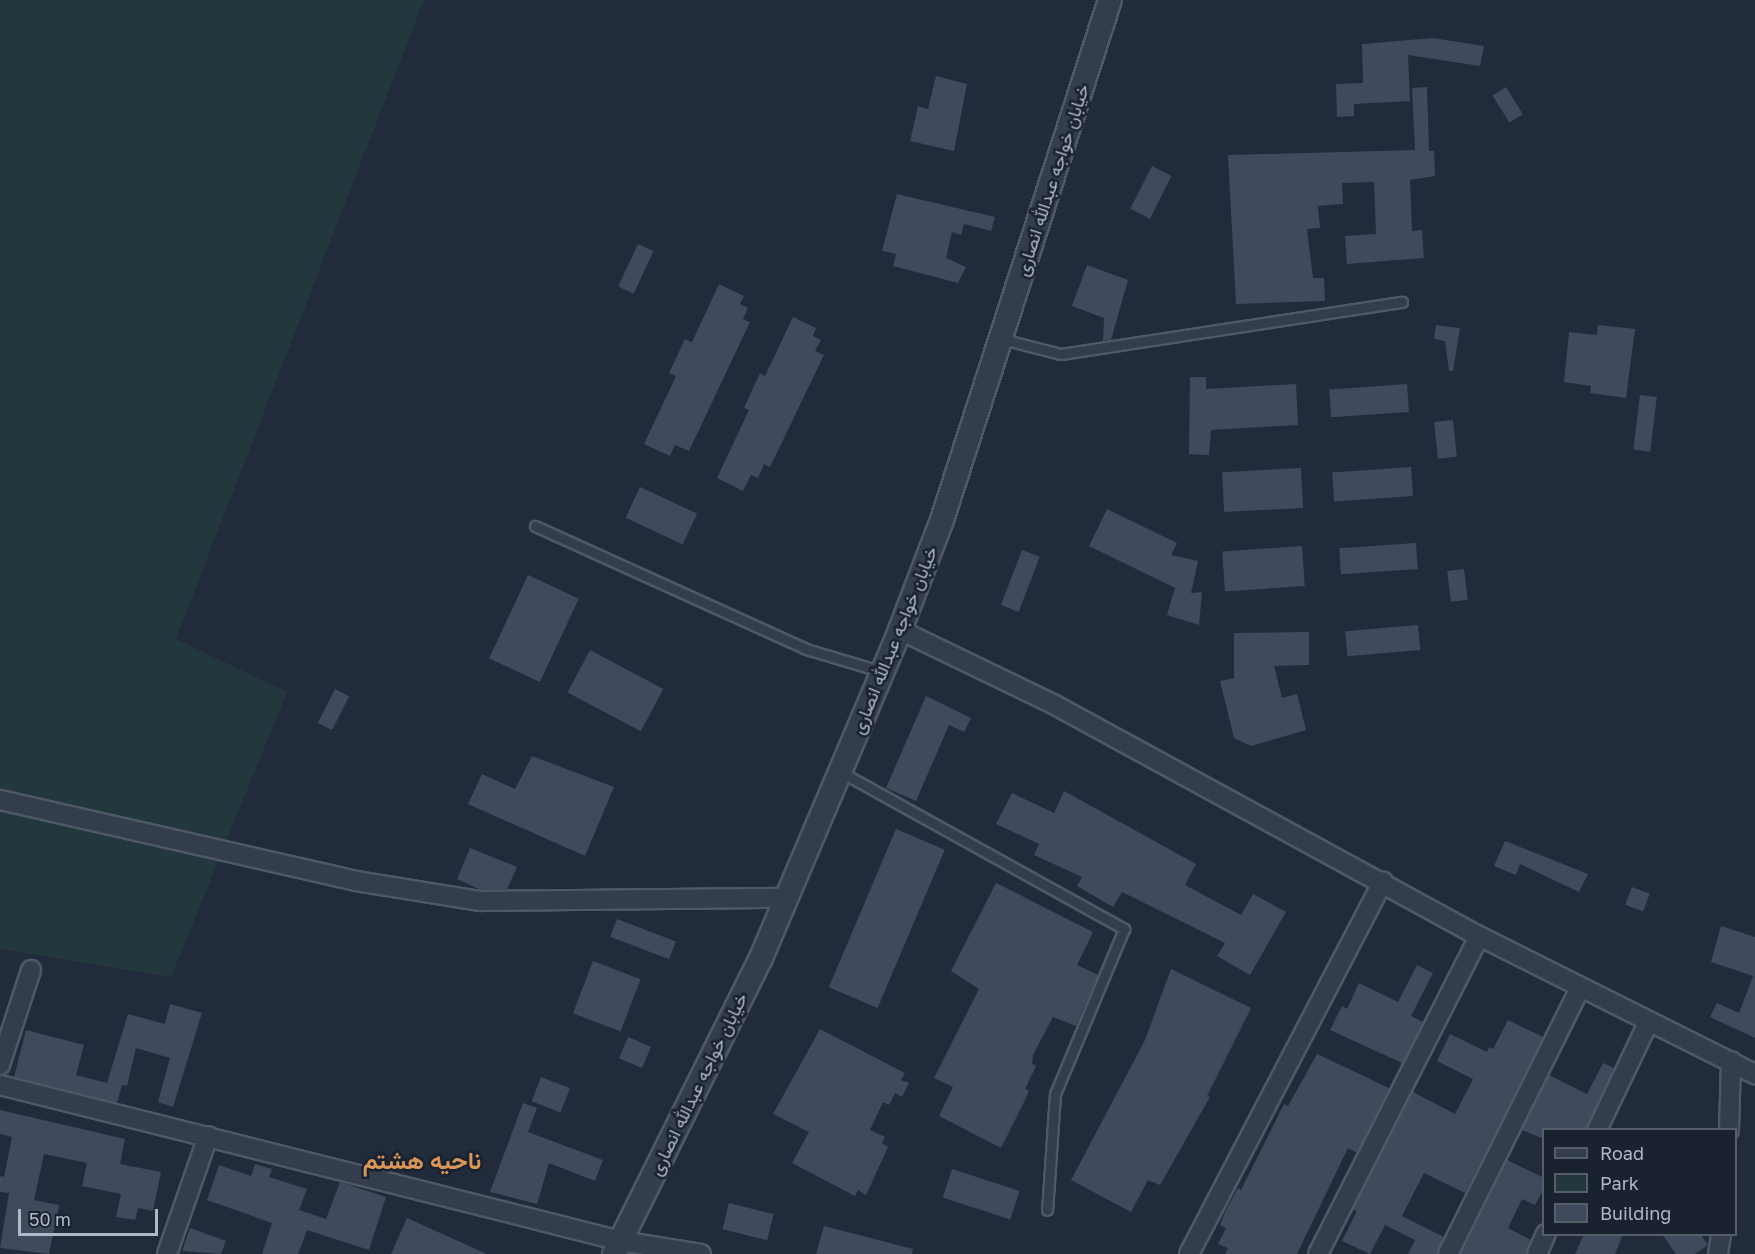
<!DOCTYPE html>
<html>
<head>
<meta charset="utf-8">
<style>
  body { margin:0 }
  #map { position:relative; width:1755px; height:1254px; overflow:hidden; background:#212b3b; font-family:"Golos Text",Vazirmatn,sans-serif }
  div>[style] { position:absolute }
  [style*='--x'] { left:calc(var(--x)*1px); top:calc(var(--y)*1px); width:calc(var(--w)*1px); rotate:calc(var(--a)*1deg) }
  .green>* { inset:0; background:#23383c }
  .building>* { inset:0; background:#3f4a5d; transform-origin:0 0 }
  .roads { filter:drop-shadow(2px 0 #4f5866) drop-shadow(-2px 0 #4f5866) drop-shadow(0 2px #4f5866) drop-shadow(0 -2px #4f5866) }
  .service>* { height:9px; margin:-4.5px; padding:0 4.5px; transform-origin:4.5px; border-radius:4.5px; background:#343d4b }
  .minor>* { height:18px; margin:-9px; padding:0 9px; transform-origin:9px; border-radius:9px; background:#343d4b }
  .tertiary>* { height:22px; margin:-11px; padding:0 11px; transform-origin:11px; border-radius:11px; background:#343d4b }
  span { translate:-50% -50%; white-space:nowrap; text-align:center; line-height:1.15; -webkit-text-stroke:5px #1a2230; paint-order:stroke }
  .street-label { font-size:18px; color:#afb8c7 }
  .district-label { font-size:24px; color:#d99659; font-weight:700 }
  .legend { position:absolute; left:1542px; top:1128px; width:195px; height:108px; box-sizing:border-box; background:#1a2230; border:2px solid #565e6c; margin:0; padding:8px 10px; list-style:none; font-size:18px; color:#afb8c7 }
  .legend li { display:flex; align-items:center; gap:12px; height:30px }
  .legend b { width:30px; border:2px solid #565e6c }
  .scale { position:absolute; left:18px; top:1209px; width:140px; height:27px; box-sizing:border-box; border:3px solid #afb8c7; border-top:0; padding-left:8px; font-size:18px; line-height:21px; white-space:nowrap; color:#afb8c7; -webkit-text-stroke:4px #1a2230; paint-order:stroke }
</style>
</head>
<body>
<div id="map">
  <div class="green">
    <div style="clip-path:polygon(0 0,424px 0,176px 639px,287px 692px,171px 977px,0 949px)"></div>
  </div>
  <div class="building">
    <div style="clip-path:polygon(1433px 38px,1484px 46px,1480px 66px,1408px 55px,1410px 101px,1354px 104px,1354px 116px,1337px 117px,1336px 84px,1363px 83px,1362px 44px)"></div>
    <div style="clip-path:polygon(936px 76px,967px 84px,954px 151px,910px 141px,918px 106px,928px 109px)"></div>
    <div style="clip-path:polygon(1427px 87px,1429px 151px,1434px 151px,1435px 176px,1410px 180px,1412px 231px,1422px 230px,1424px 258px,1347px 264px,1345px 236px,1376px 234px,1374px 182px,1342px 183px,1343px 204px,1318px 206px,1320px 228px,1307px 229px,1313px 278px,1324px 278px,1325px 301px,1236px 304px,1228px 155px,1415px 150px,1412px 88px)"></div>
    <div style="left:1506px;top:87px;width:32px;height:16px;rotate:58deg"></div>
    <div style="left:1152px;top:166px;width:22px;height:48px;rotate:27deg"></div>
    <div style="clip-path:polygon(897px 194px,995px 217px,991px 231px,964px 224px,961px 235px,952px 232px,946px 258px,966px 267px,958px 283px,893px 266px,896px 254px,882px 251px)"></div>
    <div style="left:638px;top:244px;width:17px;height:47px;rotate:25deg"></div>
    <div style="clip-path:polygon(1087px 265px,1128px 280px,1111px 340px,1103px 341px,1104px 318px,1072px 306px)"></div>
    <div style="clip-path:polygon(719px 284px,744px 296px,740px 304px,748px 308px,743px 319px,750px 322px,689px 451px,675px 445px,670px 456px,644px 444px,676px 376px,669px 373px,685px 339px,692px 342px)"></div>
    <div style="clip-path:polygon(793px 317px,816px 328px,813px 336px,821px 340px,815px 351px,824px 355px,770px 467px,764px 464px,758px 478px,751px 475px,743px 491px,717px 478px,749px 410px,744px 408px,760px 373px,765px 376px)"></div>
    <div style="clip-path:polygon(1436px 325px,1460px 328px,1453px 371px,1449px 371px,1445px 341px,1434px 339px)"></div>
    <div style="clip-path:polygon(1598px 325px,1635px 329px,1626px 398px,1590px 393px,1591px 386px,1564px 382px,1569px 332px,1597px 335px)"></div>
    <div style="clip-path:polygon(1190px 377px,1206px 377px,1206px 389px,1296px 384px,1298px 425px,1211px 430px,1209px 455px,1189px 454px)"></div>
    <div style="left:1407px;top:384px;width:28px;height:78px;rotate:86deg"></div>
    <div style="left:1640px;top:395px;width:17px;height:55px;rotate:7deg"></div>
    <div style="left:1453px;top:420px;width:37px;height:19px;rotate:84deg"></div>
    <div style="left:1411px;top:467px;width:29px;height:79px;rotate:86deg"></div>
    <div style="left:1301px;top:468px;width:40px;height:79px;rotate:87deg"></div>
    <div style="left:640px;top:487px;width:63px;height:34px;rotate:25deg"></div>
    <div style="clip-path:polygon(1107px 509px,1177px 543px,1171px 555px,1198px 561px,1191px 593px,1202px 592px,1199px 625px,1167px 615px,1175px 588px,1089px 546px)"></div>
    <div style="left:1416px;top:543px;width:26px;height:77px;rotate:86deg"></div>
    <div style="left:1302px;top:546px;width:40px;height:80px;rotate:86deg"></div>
    <div style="left:1022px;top:550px;width:19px;height:59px;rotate:21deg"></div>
    <div style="left:1464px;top:569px;width:31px;height:17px;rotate:83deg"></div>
    <div style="left:528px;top:575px;width:56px;height:92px;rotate:25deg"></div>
    <div style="left:1418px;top:625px;width:25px;height:73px;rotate:85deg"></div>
    <div style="clip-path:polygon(1309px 632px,1309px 665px,1274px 666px,1282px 698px,1297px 694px,1306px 730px,1251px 746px,1234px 738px,1220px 681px,1234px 678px,1234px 633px)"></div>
    <div style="left:590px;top:650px;width:83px;height:48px;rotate:28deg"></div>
    <div style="left:335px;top:689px;width:16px;height:38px;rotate:27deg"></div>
    <div style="clip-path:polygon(926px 696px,971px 718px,964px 732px,949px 725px,916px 801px,886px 788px)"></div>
    <div style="clip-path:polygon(532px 756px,614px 787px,585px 856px,468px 804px,482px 774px,515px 789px)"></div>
    <div style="clip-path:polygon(1064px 791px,1196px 864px,1185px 885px,1241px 915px,1253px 894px,1286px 912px,1250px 975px,1217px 956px,1225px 943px,1122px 892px,1113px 907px,1077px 886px,1082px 877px,1034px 855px,1039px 844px,996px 824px,1012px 793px,1054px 813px)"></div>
    <div style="left:896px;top:829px;width:53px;height:172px;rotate:23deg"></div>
    <div style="clip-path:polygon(1505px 841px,1588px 874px,1579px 892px,1520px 864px,1516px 875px,1494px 866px)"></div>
    <div style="clip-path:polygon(470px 848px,517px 867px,507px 889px,481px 890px,457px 879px)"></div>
    <div style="clip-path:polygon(996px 883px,1093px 932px,1077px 965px,1098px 975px,1076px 1026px,1053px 1017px,1033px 1055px,1032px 1064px,1036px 1066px,1025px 1089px,1029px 1091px,1025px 1100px,1001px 1148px,939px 1116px,953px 1087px,934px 1078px,979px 989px,951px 971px)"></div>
    <div style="left:1632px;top:887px;width:19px;height:19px;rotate:21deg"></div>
    <div style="left:617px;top:919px;width:63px;height:19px;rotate:21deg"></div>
    <div style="clip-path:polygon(1721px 926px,1755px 937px,1755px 1038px,1710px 1017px,1717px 1003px,1739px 1013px,1753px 976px,1711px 962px)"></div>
    <div style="left:593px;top:961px;width:51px;height:56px;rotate:21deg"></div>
    <div style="clip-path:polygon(1417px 965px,1433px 973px,1411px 1016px,1423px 1022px,1402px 1063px,1330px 1030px,1342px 1006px,1347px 1009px,1359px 983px,1398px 1002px)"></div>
    <div style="clip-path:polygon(1171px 969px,1251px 1008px,1207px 1096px,1210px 1097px,1160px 1185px,1148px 1180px,1131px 1212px,1071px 1180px,1145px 1040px)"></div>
    <div style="clip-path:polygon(170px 1004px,202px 1013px,173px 1107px,158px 1102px,170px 1058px,136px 1048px,127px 1086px,122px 1085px,117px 1103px,14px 1077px,26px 1030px,84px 1045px,76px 1075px,107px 1083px,128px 1014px,165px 1024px)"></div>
    <div style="clip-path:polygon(1508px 1020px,1543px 1037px,1465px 1193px,1424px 1173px,1402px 1216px,1444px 1237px,1437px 1254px,1408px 1254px,1415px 1240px,1385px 1225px,1370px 1254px,1342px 1241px,1357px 1211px,1353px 1210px,1413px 1092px,1455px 1114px,1473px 1079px,1437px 1061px,1450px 1034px,1487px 1052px,1489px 1047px,1493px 1049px)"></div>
    <div style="clip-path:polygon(820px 1029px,905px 1073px,901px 1080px,909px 1083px,902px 1097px,895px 1093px,889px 1105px,883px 1102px,870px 1130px,885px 1137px,882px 1143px,888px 1147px,866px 1195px,858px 1190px,855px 1196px,792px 1163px,809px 1132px,773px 1114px)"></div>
    <div style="left:628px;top:1037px;width:25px;height:23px;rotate:23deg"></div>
    <div style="clip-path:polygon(1317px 1054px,1389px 1088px,1357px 1153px,1348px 1148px,1297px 1254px,1225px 1254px,1228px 1248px,1218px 1244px,1226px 1228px,1220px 1225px,1225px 1212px,1238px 1188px,1241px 1190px,1284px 1104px,1288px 1106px)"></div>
    <div style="clip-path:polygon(1603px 1063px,1614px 1068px,1586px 1130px,1544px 1130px,1544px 1139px,1522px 1130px,1549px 1075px,1587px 1094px)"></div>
    <div style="left:541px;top:1077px;width:31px;height:26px;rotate:21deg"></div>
    <div style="clip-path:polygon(523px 1103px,537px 1108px,528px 1132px,603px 1160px,595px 1181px,549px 1163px,537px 1204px,490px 1192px)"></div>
    <div style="clip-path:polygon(0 1110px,125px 1139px,120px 1164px,161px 1172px,153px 1211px,138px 1208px,135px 1220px,116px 1217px,121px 1194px,82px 1186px,87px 1163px,44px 1154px,34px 1200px,59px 1205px,49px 1254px,0 1248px,9px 1193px,0 1192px,0 1176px,4px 1177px,12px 1137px,0 1134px)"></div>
    <div style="clip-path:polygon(1507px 1160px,1544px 1178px,1544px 1188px,1535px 1205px,1522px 1199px,1508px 1228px,1531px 1240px,1526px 1254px,1461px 1254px)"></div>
    <div style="clip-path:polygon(255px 1164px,272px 1169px,269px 1177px,307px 1189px,299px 1210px,326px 1219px,340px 1182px,386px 1197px,369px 1250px,307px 1230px,298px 1254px,262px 1254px,272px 1223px,207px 1200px,219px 1165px,251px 1176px)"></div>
    <div style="left:952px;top:1169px;width:71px;height:30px;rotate:18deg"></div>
    <div style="left:729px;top:1203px;width:46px;height:27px;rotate:14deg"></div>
    <div style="clip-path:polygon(407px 1218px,487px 1254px,391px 1254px)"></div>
    <div style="clip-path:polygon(824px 1226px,913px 1249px,912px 1254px,816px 1254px)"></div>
    <div style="clip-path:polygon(190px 1228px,226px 1241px,221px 1254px,182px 1251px)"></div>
    <div style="clip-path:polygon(1584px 1234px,1623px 1234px,1615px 1254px,1575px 1254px)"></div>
    <div style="clip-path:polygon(1662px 1234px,1700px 1234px,1708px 1245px,1695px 1254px,1676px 1254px)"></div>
  </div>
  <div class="roads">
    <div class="service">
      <div style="--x:1002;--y:339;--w:61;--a:14.3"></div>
      <div style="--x:1061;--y:354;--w:345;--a:-8.7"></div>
      <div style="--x:535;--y:526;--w:298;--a:24.4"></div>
      <div style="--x:806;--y:649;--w:80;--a:16.6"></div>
      <div style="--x:841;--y:772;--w:324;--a:29"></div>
      <div style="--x:1124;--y:929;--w:179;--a:112.7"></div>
      <div style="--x:1055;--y:1094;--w:116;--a:93.9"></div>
    </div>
    <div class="minor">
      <div style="--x:900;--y:630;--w:170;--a:25.8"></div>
      <div style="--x:1053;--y:704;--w:485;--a:28.6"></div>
      <div style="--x:1479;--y:936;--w:309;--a:26.6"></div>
      <div style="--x:0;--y:800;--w:365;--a:12.8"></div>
      <div style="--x:356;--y:881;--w:126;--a:9.2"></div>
      <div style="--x:480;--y:901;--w:307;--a:-0.6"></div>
      <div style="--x:0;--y:1065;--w:100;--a:-71.9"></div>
      <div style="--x:0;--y:1085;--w:640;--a:14.1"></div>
      <div style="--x:621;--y:1241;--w:81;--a:9.2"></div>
      <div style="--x:1597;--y:1130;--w:119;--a:-64.5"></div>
      <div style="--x:1729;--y:1130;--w:69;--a:-88.3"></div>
      <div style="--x:167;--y:1254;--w:125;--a:-70.8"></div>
      <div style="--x:1189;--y:1254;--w:420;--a:-62.5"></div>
      <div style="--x:1318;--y:1254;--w:356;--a:-63.1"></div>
      <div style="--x:1448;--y:1254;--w:297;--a:-63.6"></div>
      <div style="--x:1537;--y:1254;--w:22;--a:-66"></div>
      <div style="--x:1718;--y:1254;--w:20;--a:-81"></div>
    </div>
    <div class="tertiary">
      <div style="--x:614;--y:1254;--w:330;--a:-63.6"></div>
      <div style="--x:761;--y:958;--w:356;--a:-67"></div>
      <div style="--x:900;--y:630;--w:118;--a:-69.1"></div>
      <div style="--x:942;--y:520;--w:546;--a:-72.1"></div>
    </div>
  </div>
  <div class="street-label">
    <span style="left:1052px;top:180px;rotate:-72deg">خیابان خواجه عبدالله انصاری</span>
    <span style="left:894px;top:640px;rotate:-68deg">خیابان خواجه عبدالله انصاری</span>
    <span style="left:698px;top:1084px;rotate:-64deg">خیابان خواجه عبدالله انصاری</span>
  </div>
  <div class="district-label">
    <span style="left:422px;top:1160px">ناحیه هشتم</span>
  </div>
  <ul class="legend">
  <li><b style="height:8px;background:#343d4b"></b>Road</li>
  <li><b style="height:16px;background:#23383c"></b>Park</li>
  <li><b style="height:16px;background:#3f4a5d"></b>Building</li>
  </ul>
  <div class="scale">50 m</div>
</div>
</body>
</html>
